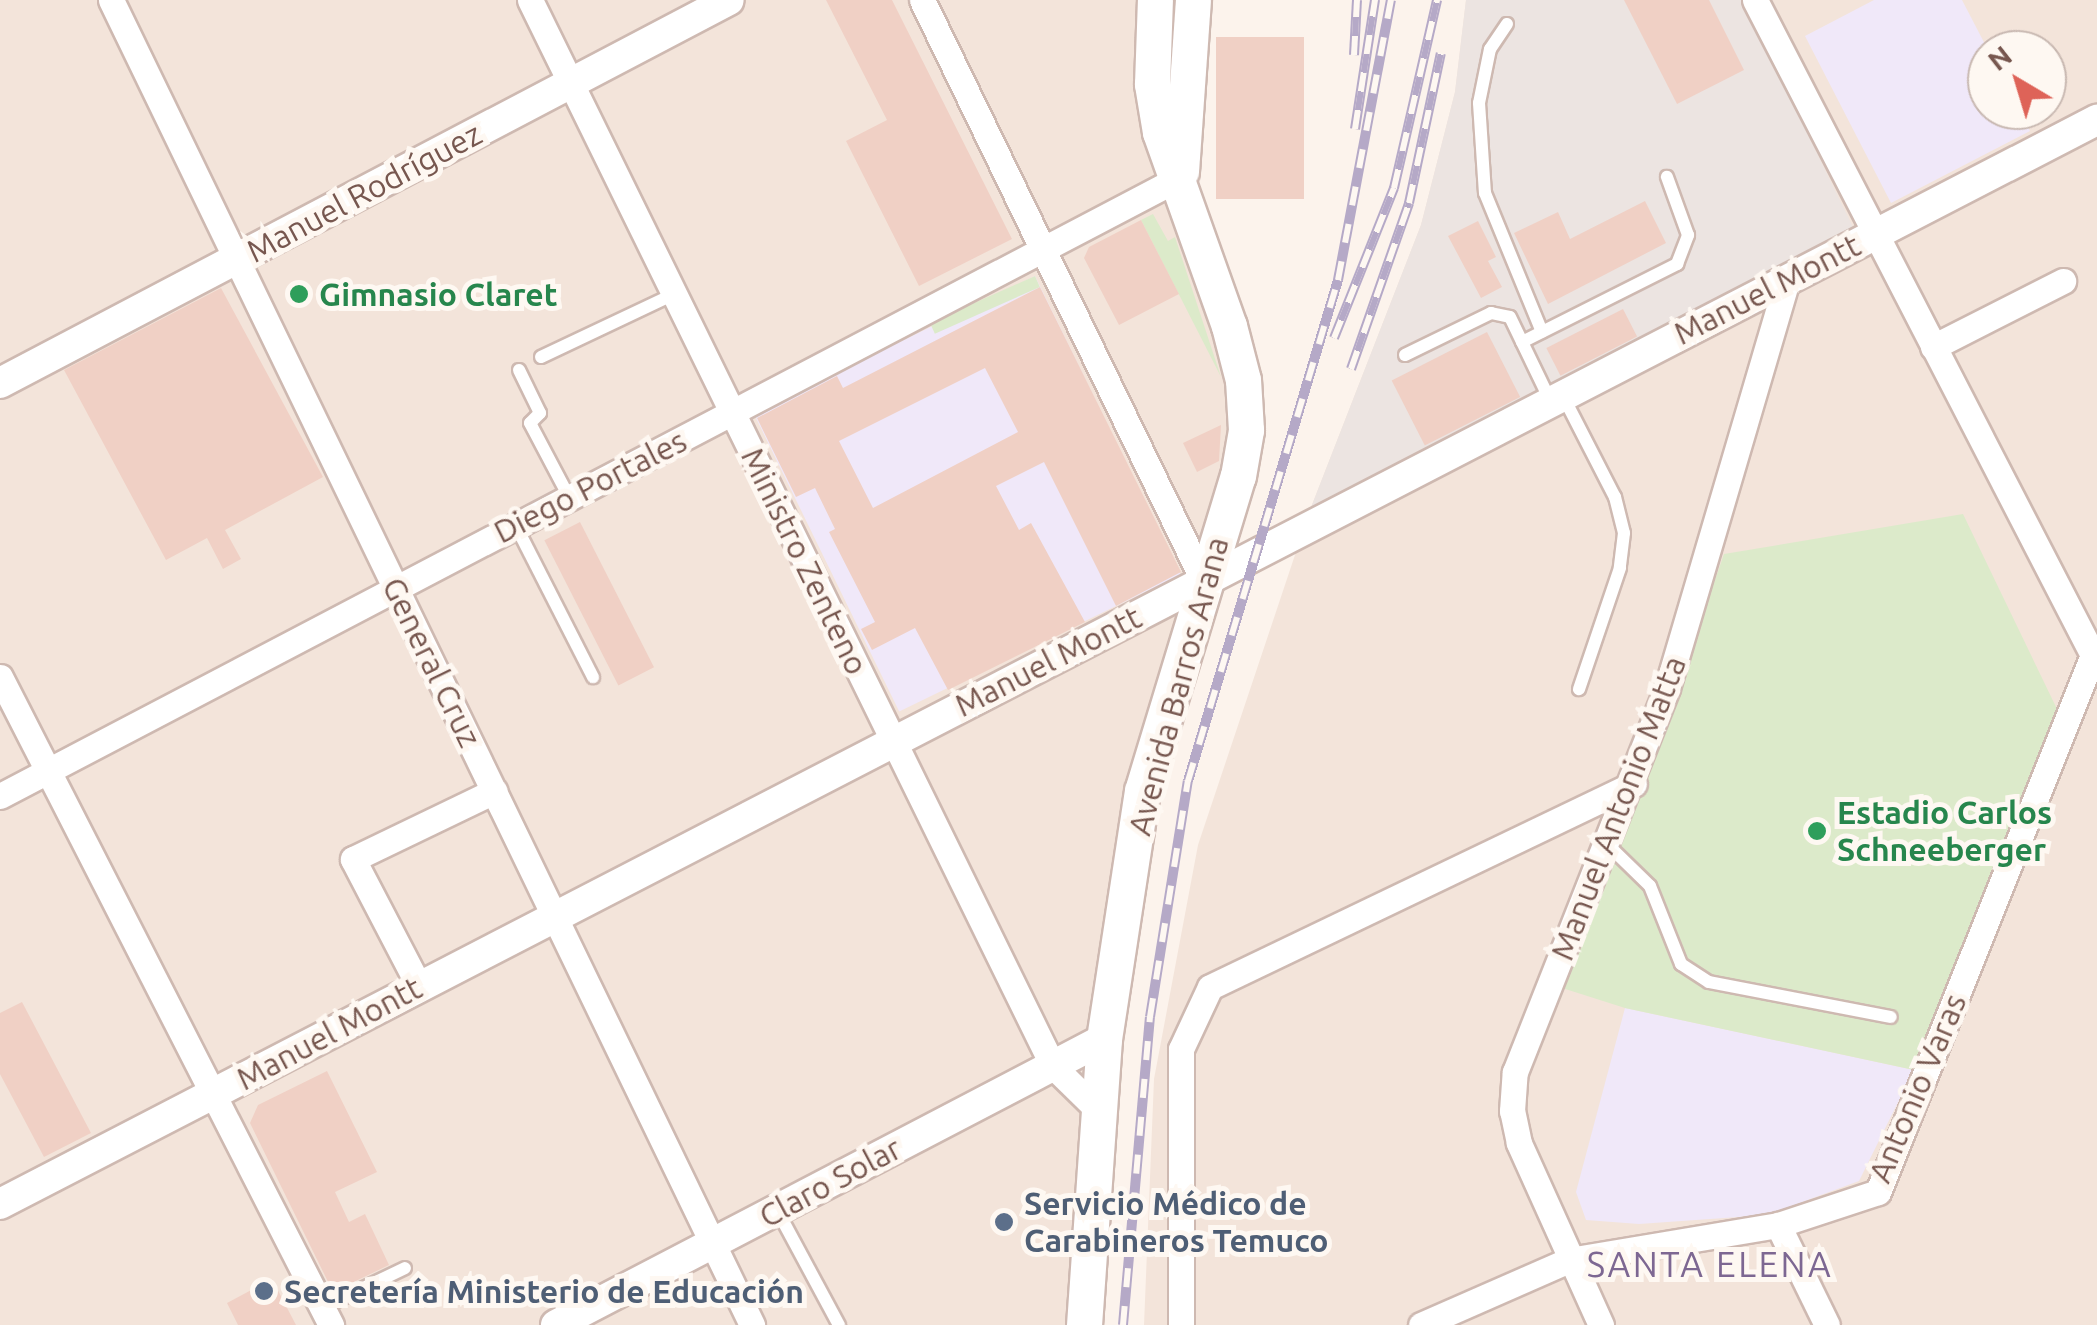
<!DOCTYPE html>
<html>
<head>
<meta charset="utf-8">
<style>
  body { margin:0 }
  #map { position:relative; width:2097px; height:1325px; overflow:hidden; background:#fcf3ec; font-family:Ubuntu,sans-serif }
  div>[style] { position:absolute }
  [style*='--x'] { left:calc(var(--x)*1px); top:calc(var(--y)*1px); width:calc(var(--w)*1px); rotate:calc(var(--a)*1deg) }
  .residential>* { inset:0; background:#f3e4da }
  .industrial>* { inset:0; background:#ece4e1 }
  .education>* { inset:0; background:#f0e8f9; transform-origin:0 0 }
  .green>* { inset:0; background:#dceaca; transform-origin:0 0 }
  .building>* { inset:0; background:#f0d0c5; transform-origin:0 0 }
  .roads { filter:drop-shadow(2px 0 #ceb9b1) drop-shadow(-2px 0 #ceb9b1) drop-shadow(0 2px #ceb9b1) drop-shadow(0 -2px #ceb9b1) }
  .service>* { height:12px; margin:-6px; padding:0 6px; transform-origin:6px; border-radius:6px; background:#fff }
  .minor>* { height:25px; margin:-12.5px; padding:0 12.5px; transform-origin:12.5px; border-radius:12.5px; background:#fff }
  .tertiary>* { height:30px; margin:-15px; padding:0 15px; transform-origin:15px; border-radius:15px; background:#fff }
  .secondary>* { height:35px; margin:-17.5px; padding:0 17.5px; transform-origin:17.5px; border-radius:17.5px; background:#fff }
  .rail>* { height:10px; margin-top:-5px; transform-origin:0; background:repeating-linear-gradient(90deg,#fef8f2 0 19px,#b5a9c7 0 38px); box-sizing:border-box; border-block:2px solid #b5a9c7 }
  .dots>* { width:28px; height:28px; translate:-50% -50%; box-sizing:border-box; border:5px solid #fef8f2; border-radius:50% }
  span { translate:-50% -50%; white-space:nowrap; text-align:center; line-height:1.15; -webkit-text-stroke:10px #fef8f2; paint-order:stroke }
  .street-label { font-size:32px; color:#77574f }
  .leisure-label { font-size:32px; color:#27864d; font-weight:700 }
  .left { translate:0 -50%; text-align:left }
  .service-label { font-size:32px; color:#4e5e75; font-weight:700 }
  .neighbourhood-label { font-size:35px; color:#7d6792; letter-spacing:2.5px }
  .north { position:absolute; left:1967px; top:30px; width:100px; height:100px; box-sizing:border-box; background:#fef8f2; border:2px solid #c8b8b1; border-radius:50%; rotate:322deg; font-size:28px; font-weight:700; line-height:40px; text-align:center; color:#77574f }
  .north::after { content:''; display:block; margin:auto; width:35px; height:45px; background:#de6358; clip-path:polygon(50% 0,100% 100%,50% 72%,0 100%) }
</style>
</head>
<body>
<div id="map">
  <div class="residential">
    <div style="clip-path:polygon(0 0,1207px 0,1196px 181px,1258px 409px,1147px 780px,1092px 1325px,0 1325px)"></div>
    <div style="clip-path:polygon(evenodd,1466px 0,2097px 0,2097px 1325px,1144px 1325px,1154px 1079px,1198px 845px,1310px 510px,1421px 225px,1455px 92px,1466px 0,1987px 50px,2047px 50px,2047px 110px,1987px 110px,1987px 50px)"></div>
  </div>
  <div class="industrial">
    <div style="clip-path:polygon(1466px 0,1742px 0,1856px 233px,1310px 510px,1421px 225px,1455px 92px)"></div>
  </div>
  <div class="education">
    <div style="clip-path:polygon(1874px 0,1962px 0,1988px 50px,1987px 110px,2019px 110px,2030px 131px,1891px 203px,1805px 36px)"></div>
    <div style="left:1035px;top:276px;width:332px;height:313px;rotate:64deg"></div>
    <div style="clip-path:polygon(1625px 1008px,1914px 1070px,1859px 1181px,1767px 1215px,1639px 1224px,1586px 1220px,1576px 1192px)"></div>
  </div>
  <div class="green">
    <div style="clip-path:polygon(1153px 214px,1168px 241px,1175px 237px,1221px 377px,1141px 220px)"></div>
    <div style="left:1035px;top:276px;width:12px;height:115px;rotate:66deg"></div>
    <div style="clip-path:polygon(1963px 514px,2057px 709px,1914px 1070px,1625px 1008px,1559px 987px,1646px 777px,1724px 554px)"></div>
  </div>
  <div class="building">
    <div style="clip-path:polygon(826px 0,892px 0,1012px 239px,919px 286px,846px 141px,887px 120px)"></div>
    <div style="clip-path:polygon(1624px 0,1709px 0,1744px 70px,1677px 104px)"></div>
    <div style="left:1216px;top:37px;width:88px;height:162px"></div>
    <div style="clip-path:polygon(1645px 201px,1666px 243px,1548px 304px,1514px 233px,1558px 212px,1570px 239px)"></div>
    <div style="clip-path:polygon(1141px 220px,1179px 294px,1119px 325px,1084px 258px,1089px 247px)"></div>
    <div style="clip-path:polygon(1478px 221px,1496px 257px,1488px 261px,1502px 287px,1481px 298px,1448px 236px)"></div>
    <div style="clip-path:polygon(evenodd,1040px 287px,1181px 572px,1116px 606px,1044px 462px,996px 486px,1019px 530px,1031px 523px,1085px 622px,948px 690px,915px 628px,872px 650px,861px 629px,875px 622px,829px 532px,835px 529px,815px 488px,796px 497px,757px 418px,837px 376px,843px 388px,1040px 287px,985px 368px,1018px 432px,873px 508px,839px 441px,985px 368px)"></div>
    <div style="clip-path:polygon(221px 288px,323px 477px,225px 530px,241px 559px,223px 569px,207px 538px,166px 560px,64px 370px)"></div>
    <div style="left:1623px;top:309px;width:31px;height:86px;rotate:63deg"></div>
    <div style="left:1487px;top:332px;width:73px;height:107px;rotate:63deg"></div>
    <div style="clip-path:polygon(1221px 425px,1219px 461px,1197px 472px,1183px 443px)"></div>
    <div style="left:580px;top:522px;width:163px;height:40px;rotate:63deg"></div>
    <div style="clip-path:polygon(22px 1002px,91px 1133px,44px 1157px,0 1074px,0 1013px)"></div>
    <div style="clip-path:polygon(327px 1071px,377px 1172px,335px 1192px,349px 1222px,365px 1214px,389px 1265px,333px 1292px,250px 1123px,258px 1105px)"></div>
    <div style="clip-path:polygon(272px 1279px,296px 1325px,238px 1325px,227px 1303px)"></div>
  </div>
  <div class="roads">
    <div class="service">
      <div style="--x:1507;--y:24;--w:30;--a:124"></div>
      <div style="--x:1490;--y:49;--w:55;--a:101.5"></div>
      <div style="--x:1479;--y:103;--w:90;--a:86.2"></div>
      <div style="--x:1485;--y:193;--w:150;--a:67.7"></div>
      <div style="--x:1522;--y:342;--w:174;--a:-26.7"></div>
      <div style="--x:1677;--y:264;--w:31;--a:-69"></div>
      <div style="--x:1688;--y:235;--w:62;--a:-109.9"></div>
      <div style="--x:1405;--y:355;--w:96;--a:-26"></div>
      <div style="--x:1491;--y:313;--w:19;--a:12"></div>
      <div style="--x:1510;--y:317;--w:92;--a:64.3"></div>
      <div style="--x:541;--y:357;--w:147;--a:-25.3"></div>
      <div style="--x:519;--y:370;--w:48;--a:64"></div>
      <div style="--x:540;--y:413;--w:14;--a:135"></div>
      <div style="--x:530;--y:423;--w:84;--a:62.2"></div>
      <div style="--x:1563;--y:396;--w:114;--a:62.8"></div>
      <div style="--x:1615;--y:497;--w:37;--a:76"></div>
      <div style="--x:1624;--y:533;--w:35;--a:97"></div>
      <div style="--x:1620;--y:568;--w:128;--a:108.7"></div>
      <div style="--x:515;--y:524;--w:172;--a:63"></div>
      <div style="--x:1609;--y:846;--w:57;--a:44.3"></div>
      <div style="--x:1650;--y:886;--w:84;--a:68.3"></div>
      <div style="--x:1681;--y:964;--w:33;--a:33"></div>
      <div style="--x:1709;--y:982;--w:185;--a:10.9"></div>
      <div style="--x:777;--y:1210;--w:131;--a:61.7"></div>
      <div style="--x:322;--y:1308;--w:92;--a:-25.7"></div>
    </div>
    <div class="minor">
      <div style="--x:111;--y:0;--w:1472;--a:64.18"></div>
      <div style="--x:530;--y:0;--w:1187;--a:63.87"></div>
      <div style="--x:1053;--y:1066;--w:63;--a:44.4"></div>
      <div style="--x:922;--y:0;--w:647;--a:64.15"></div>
      <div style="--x:1755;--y:0;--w:746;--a:62.71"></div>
      <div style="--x:1933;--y:347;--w:146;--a:-26.9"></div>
      <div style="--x:0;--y:677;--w:728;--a:62.94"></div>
      <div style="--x:0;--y:796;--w:1333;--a:-27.66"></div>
      <div style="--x:419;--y:986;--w:143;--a:-117.5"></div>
      <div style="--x:353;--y:859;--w:157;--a:-25.7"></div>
      <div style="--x:1778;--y:1225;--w:111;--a:63.9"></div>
      <div style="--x:1181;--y:1325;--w:276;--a:-90"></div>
      <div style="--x:1181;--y:1049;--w:68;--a:-64.9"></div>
      <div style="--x:1210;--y:987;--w:470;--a:-25.6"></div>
      <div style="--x:1421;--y:1325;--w:162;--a:-23.7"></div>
      <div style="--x:1569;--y:1260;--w:212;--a:-9.5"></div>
      <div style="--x:1778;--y:1225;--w:105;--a:-18.3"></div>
      <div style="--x:1878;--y:1192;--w:578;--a:-68.18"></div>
      <div style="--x:1601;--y:1325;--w:200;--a:-114.3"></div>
      <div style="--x:1519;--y:1143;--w:33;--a:-102"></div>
      <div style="--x:1512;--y:1111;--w:39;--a:-86"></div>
      <div style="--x:1515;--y:1072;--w:413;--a:-68.4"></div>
      <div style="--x:1667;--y:688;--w:426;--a:-73.6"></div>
    </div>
    <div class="tertiary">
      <div style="--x:0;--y:383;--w:823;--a:-27.72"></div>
      <div style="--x:0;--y:1204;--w:2361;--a:-27.34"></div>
      <div style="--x:556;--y:1325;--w:618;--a:-27.56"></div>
    </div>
    <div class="secondary">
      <div style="--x:1181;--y:171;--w:171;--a:-86"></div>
      <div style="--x:1084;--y:1325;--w:287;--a:-86"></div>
      <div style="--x:1104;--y:1039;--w:251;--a:-81.3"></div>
      <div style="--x:1142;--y:791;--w:329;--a:-73.1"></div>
      <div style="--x:1238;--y:476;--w:47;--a:-80.1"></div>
      <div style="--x:1246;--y:430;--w:50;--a:-93.4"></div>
      <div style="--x:1243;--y:380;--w:56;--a:-104.5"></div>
      <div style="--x:1229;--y:326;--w:206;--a:-109.6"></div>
      <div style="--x:1160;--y:132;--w:49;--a:-99.5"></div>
      <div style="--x:1152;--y:84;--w:84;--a:-88"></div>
    </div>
  </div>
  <div class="rail">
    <div style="--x:1354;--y:55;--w:55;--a:-86.9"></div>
    <div style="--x:1355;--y:129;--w:131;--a:-81.2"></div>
    <div style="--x:1334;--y:338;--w:162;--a:-68.2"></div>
    <div style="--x:1394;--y:188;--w:193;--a:-77.1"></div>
    <div style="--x:1351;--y:369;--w:176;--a:-70.7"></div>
    <div style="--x:1409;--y:203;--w:153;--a:-78"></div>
    <div style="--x:1123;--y:1325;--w:309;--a:-85"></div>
    <div style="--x:1150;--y:1017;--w:239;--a:-80.9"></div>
    <div style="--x:1188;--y:781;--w:523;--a:-73.33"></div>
    <div style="--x:1338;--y:280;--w:285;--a:-79.3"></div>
  </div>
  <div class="dots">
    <div style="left:299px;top:294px;background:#2e9e5b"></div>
    <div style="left:1817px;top:831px;background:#2e9e5b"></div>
    <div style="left:1004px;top:1222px;background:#5c6f8a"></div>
    <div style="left:264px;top:1291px;background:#5c6f8a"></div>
  </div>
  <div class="street-label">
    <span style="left:364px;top:192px;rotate:-28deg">Manuel Rodríguez</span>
    <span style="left:1767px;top:289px;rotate:-27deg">Manuel Montt</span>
    <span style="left:590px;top:486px;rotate:-27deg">Diego Portales</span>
    <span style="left:805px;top:561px;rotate:64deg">Ministro Zenteno</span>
    <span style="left:1048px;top:661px;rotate:-27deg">Manuel Montt</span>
    <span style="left:432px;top:662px;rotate:64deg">General Cruz</span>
    <span style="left:1178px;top:686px;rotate:-75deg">Avenida Barros Arana</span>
    <span style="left:1618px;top:808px;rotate:-69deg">Manuel Antonio Matta</span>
    <span style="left:329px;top:1033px;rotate:-28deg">Manuel Montt</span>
    <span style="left:1917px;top:1088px;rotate:-67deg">Antonio Varas</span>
    <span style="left:830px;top:1182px;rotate:-28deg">Claro Solar</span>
  </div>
  <div class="leisure-label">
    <span class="left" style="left:319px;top:294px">Gimnasio Claret</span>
    <span class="left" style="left:1837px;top:831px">Estadio Carlos<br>Schneeberger</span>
  </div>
  <div class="service-label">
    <span class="left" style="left:1024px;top:1222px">Servicio Médico de<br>Carabineros Temuco</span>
    <span class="left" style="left:284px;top:1291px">Secretería Ministerio de Educación</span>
  </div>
  <div class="neighbourhood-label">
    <span style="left:1710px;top:1264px">SANTA ELENA</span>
  </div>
  <div class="north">N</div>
</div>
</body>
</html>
